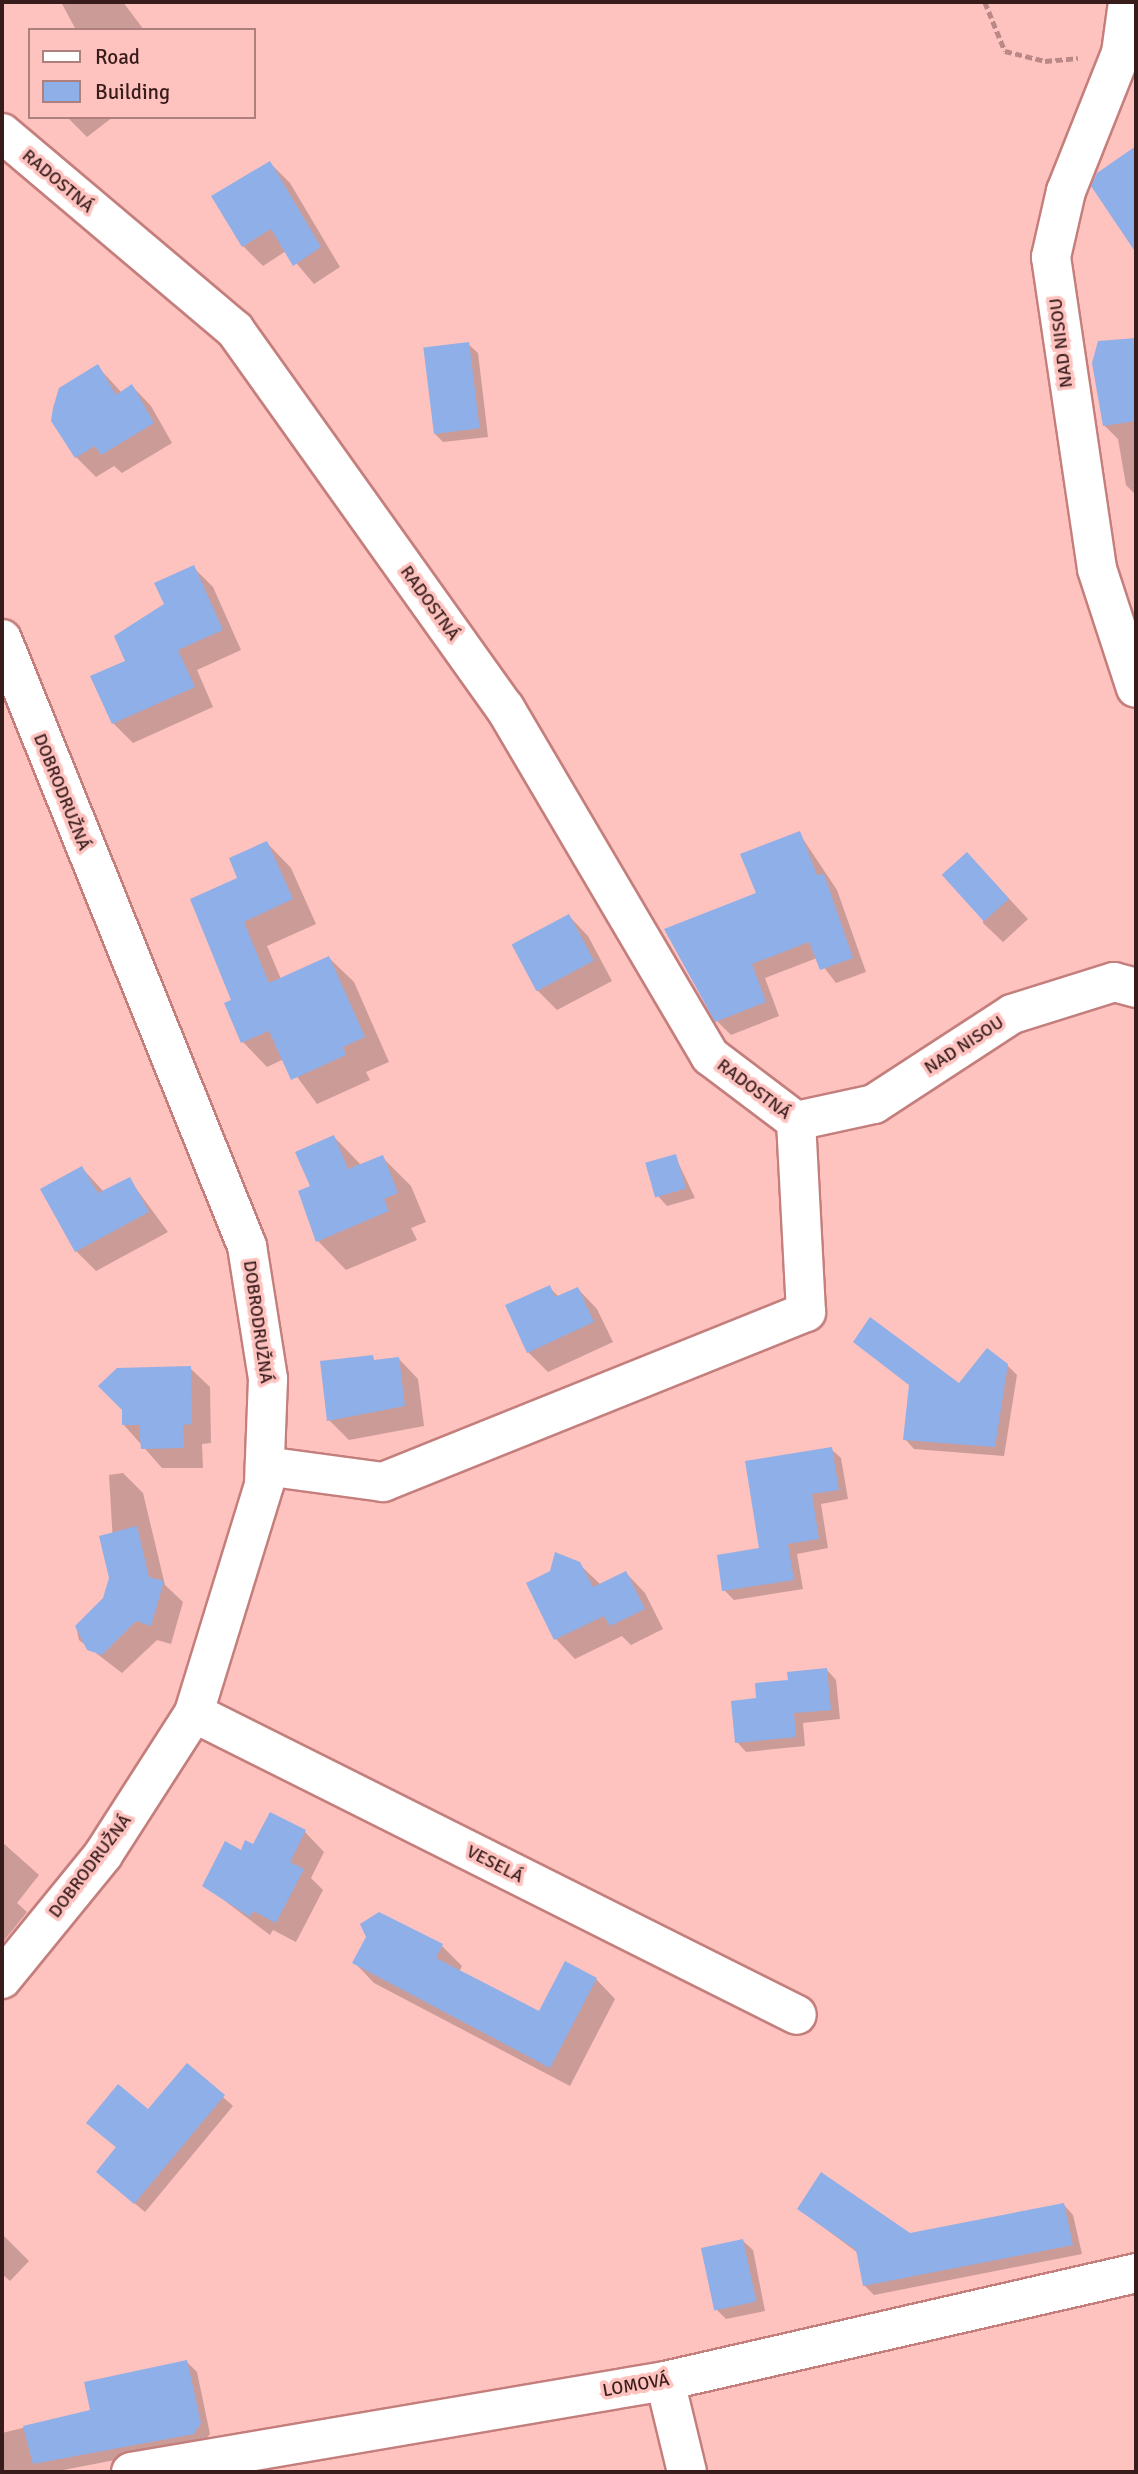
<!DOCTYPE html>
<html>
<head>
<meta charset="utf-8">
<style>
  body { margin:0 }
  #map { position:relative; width:1138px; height:2474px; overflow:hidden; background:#fec2bf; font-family:Signika,sans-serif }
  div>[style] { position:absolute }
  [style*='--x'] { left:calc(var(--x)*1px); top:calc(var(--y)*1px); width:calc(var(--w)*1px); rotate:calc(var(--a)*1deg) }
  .shadow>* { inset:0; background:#0003 }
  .building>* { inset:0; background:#8fafe8; transform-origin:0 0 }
  .path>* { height:4.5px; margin-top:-2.25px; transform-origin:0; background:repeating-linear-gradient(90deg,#ba8987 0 7px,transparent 0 10.5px) }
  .roads { filter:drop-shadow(2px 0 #c47f7d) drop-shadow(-2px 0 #c47f7d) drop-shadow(0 2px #c47f7d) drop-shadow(0 -2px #c47f7d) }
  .minor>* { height:38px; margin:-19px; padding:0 19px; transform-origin:19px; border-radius:19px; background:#fff }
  span { translate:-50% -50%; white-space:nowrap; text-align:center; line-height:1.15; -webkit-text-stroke:7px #fec2bf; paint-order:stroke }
  .street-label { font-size:18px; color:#371c1b }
  .frame { position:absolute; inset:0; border:4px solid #371c1b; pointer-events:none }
  .legend { position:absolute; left:28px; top:28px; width:228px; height:91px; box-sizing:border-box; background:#fec2bf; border:2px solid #ae807d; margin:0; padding:9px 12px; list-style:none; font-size:21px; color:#371c1b }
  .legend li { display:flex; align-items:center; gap:14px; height:35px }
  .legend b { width:35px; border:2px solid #ae807d }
</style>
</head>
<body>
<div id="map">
  <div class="shadow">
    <div style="clip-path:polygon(61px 2px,123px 2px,144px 30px,76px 30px)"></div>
    <div style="clip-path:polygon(67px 117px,113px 117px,87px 137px)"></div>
    <div style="clip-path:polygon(1136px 148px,1136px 250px,1093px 186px,1098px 174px)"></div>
    <div style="clip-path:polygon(270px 163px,290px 183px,340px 267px,314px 284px,286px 251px,263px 266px,243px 246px)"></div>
    <div style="clip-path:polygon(1136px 340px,1136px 495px,1126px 485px,1118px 439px,1104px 425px,1100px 343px)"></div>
    <div style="clip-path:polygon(468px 344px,478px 353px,488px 437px,443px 442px,434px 433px)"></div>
    <div style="clip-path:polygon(98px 367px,122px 393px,132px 386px,151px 406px,172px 443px,122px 473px,114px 466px,96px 477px,76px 457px)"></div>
    <div style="clip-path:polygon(193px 567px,213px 587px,241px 650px,197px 670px,213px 707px,133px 743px,113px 723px,127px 662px)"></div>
    <div style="clip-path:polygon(799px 833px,837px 890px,866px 972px,836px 983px,817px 958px,765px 978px,779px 1016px,731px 1035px,717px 1021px,758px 894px)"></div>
    <div style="clip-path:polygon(267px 843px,291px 868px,316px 924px,267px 946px,281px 979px,329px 958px,354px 982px,389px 1062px,366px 1072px,370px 1080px,317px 1104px,284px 1059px,267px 1067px,243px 1042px,233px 1001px,240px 879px)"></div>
    <div style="clip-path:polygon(986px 874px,1028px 919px,1003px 942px,983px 923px)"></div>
    <div style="clip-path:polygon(569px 916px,588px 936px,612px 981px,557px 1010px,537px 990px)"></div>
    <div style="clip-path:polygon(334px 1137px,362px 1166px,382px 1157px,411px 1186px,426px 1222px,411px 1228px,417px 1240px,346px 1270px,318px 1241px,300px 1192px,313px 1187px)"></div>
    <div style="clip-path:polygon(675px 1156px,695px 1198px,667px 1206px,658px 1196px)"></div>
    <div style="clip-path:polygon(82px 1168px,104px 1192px,129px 1179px,168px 1232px,96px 1271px,76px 1251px,42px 1190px)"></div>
    <div style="clip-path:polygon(549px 1287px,559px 1297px,578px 1289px,597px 1309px,613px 1342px,548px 1372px,528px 1352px,508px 1306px)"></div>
    <div style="clip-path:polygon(855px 1342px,959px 1385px,1007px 1365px,1017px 1375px,1004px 1456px,914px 1449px,905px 1439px,911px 1386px)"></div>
    <div style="clip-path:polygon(399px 1359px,418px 1379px,424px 1426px,349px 1440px,329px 1420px)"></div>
    <div style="clip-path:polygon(190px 1368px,210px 1387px,211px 1443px,202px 1444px,203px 1468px,162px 1468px,124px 1425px)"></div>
    <div style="clip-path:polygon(831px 1449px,841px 1458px,848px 1499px,821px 1504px,828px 1548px,797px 1554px,803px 1589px,734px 1600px,724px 1590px,761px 1549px)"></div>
    <div style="clip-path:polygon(123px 1473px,143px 1493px,165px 1585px,183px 1602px,171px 1644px,157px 1640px,122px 1673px,79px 1640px,76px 1626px,104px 1599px,115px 1577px,109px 1475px)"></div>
    <div style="clip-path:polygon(579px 1564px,600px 1584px,626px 1573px,645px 1593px,663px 1629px,631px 1645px,622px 1636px,575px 1659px,556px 1639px)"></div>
    <div style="clip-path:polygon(827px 1670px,836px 1680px,840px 1719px,803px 1723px,805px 1746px,746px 1752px,737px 1742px,758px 1700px)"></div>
    <div style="clip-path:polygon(305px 1832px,324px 1852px,311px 1878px,323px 1890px,296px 1942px,273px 1930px,270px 1935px,204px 1885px,241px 1853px)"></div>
    <div style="clip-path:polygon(2px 1842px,39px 1875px,17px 1903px,27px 1912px,3px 1942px)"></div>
    <div style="clip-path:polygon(442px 1946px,462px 1966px,459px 1972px,540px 2013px,596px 1979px,615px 1999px,570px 2086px,374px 1983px,355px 1963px)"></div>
    <div style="clip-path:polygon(187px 2065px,233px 2106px,145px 2212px,108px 2181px,117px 2148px,98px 2132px,148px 2112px)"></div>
    <div style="clip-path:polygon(1064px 2205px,1073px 2215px,1082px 2254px,874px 2295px,864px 2285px,858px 2253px,799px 2209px,910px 2235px)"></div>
    <div style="clip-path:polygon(2px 2234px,29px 2261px,10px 2281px,2px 2274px)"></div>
    <div style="clip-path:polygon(743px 2241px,753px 2250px,765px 2311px,726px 2319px,716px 2309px)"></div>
    <div style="clip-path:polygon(187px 2362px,197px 2372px,210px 2434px,203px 2443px,53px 2472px,2px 2472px,2px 2433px,93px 2411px)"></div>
  </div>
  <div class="building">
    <div style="clip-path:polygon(1136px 146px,1136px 253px,1091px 186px,1097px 173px)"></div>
    <div style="clip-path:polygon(270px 161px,321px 247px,293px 266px,271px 229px,242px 247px,211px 196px)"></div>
    <div style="clip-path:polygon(1136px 338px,1136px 421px,1103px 426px,1092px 363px,1098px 341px)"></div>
    <div style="left:469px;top:342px;width:87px;height:46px;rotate:83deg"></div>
    <div style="clip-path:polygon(98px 364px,116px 395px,132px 384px,154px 423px,101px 455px,95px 446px,75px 458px,51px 421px,53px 408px,59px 388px)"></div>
    <div style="clip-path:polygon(194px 565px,223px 630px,178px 650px,195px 687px,112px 724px,90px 676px,125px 661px,114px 636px,164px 604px,154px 583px)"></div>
    <div style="clip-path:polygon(800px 831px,817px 875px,824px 874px,853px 958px,820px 970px,809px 942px,752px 964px,766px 1002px,715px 1022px,664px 929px,756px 893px,740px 854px)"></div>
    <div style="clip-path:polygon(267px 841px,293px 899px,244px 922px,269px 983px,329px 956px,365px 1037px,343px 1047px,346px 1055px,291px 1080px,269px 1031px,241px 1043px,224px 1003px,231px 1000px,190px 899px,237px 878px,229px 858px)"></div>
    <div style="left:967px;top:852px;width:63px;height:34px;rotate:48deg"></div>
    <div style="left:569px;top:914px;width:53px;height:65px;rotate:62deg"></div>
    <div style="clip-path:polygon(334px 1135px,348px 1169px,383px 1155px,398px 1193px,384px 1199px,389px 1211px,316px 1242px,298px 1191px,310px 1186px,295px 1152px)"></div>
    <div style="left:676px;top:1154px;width:36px;height:32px;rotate:74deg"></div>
    <div style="clip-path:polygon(82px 1166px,98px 1193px,130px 1177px,149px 1212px,75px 1252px,40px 1189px)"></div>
    <div style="clip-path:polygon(550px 1285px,555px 1297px,578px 1287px,594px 1322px,527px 1353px,505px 1305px)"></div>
    <div style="clip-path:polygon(870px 1317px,959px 1383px,987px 1348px,1008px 1364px,995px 1447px,903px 1440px,909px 1385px,853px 1342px)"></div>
    <div style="clip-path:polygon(373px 1355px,374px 1360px,399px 1357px,405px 1406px,327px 1421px,320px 1361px)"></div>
    <div style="clip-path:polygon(191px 1366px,192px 1424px,183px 1425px,184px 1448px,141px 1449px,139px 1425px,122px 1425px,122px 1410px,98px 1386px,117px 1368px)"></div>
    <div style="clip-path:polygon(832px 1447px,839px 1490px,812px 1494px,819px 1539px,788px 1544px,794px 1580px,722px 1591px,717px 1555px,759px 1548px,745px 1461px)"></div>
    <div style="clip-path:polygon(137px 1526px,149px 1577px,164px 1581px,151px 1626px,136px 1621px,102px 1655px,87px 1650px,75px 1626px,103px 1598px,109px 1578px,99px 1536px)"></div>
    <div style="clip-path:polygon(555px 1552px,580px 1562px,593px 1587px,626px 1571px,645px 1609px,610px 1626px,604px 1616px,554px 1640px,526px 1583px,550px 1571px)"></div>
    <div style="clip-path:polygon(827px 1668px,831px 1710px,794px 1713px,796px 1737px,735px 1743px,731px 1701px,756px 1698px,755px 1683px,788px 1680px,787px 1672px)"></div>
    <div style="clip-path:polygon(270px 1812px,306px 1830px,290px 1862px,304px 1869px,276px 1923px,253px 1911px,250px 1917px,202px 1886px,225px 1841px,241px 1850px,245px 1840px,253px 1844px)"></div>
    <div style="clip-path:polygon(379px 1912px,443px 1944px,436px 1958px,539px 2011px,565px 1961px,597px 1978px,550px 2068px,352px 1963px,366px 1937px,360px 1924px)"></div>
    <div style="clip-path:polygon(187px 2063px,225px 2095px,134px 2204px,96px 2172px,116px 2147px,86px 2123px,118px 2084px,148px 2109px)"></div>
    <div style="clip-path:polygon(821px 2172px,910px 2233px,1064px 2203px,1073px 2245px,863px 2286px,856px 2250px,797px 2209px)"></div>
    <div style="left:743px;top:2239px;width:64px;height:43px;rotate:78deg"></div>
    <div style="clip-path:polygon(187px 2360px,201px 2423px,194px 2434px,33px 2464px,23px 2426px,90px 2410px,84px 2382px)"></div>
  </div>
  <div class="path">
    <div style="--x:985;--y:2;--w:53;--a:67.8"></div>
    <div style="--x:1005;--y:51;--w:41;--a:14"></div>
    <div style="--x:1045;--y:61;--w:33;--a:-5"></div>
  </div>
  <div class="roads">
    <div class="minor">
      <div style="--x:1128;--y:2;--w:51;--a:97.8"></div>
      <div style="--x:1121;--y:53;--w:149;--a:111.7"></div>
      <div style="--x:1066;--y:191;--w:68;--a:102.8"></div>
      <div style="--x:1051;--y:257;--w:315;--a:81.6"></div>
      <div style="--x:1097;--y:569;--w:125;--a:71.9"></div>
      <div style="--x:2;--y:133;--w:305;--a:40.2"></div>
      <div style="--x:235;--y:330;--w:465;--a:54.5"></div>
      <div style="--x:505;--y:708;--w:404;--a:59.5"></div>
      <div style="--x:710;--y:1056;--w:108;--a:37.1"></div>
      <div style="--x:2;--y:639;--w:655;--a:68.02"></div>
      <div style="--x:247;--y:1246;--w:135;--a:81"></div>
      <div style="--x:268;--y:1379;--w:106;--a:92.2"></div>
      <div style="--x:264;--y:1485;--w:239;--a:107.1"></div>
      <div style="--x:194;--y:1713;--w:169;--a:122.7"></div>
      <div style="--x:103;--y:1855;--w:160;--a:129.2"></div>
      <div style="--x:796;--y:1121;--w:80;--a:-12.3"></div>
      <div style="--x:874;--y:1104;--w:165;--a:-33.1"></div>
      <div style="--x:1012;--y:1014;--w:107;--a:-17.4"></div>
      <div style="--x:1114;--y:982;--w:23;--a:15"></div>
      <div style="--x:265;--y:1466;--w:119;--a:7.7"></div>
      <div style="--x:383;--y:1482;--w:456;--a:-21.9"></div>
      <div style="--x:806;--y:1312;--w:191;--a:-93"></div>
      <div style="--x:194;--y:1713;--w:674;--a:26.6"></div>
      <div style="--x:665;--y:2381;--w:94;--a:76.4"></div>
      <div style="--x:131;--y:2472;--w:542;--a:-9.67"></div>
      <div style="--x:665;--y:2381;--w:483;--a:-12.9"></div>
    </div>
  </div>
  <div class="street-label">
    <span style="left:58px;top:181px;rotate:40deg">RADOSTNÁ</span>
    <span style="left:1061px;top:343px;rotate:-97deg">NAD NISOU</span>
    <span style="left:430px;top:603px;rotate:54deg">RADOSTNÁ</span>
    <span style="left:62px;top:792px;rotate:68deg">DOBRODRUŽNÁ</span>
    <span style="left:964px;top:1045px;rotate:-33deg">NAD NISOU</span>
    <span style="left:754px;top:1089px;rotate:37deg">RADOSTNÁ</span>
    <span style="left:258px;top:1322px;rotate:82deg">DOBRODRUŽNÁ</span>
    <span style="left:495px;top:1864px;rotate:27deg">VESELÁ</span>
    <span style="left:90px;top:1866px;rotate:-53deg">DOBRODRUŽNÁ</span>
    <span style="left:636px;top:2385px;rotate:-10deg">LOMOVÁ</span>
  </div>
  <div class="frame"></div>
  <ul class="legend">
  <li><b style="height:9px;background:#fff"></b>Road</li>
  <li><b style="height:19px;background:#8fafe8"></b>Building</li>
  </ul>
</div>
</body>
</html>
